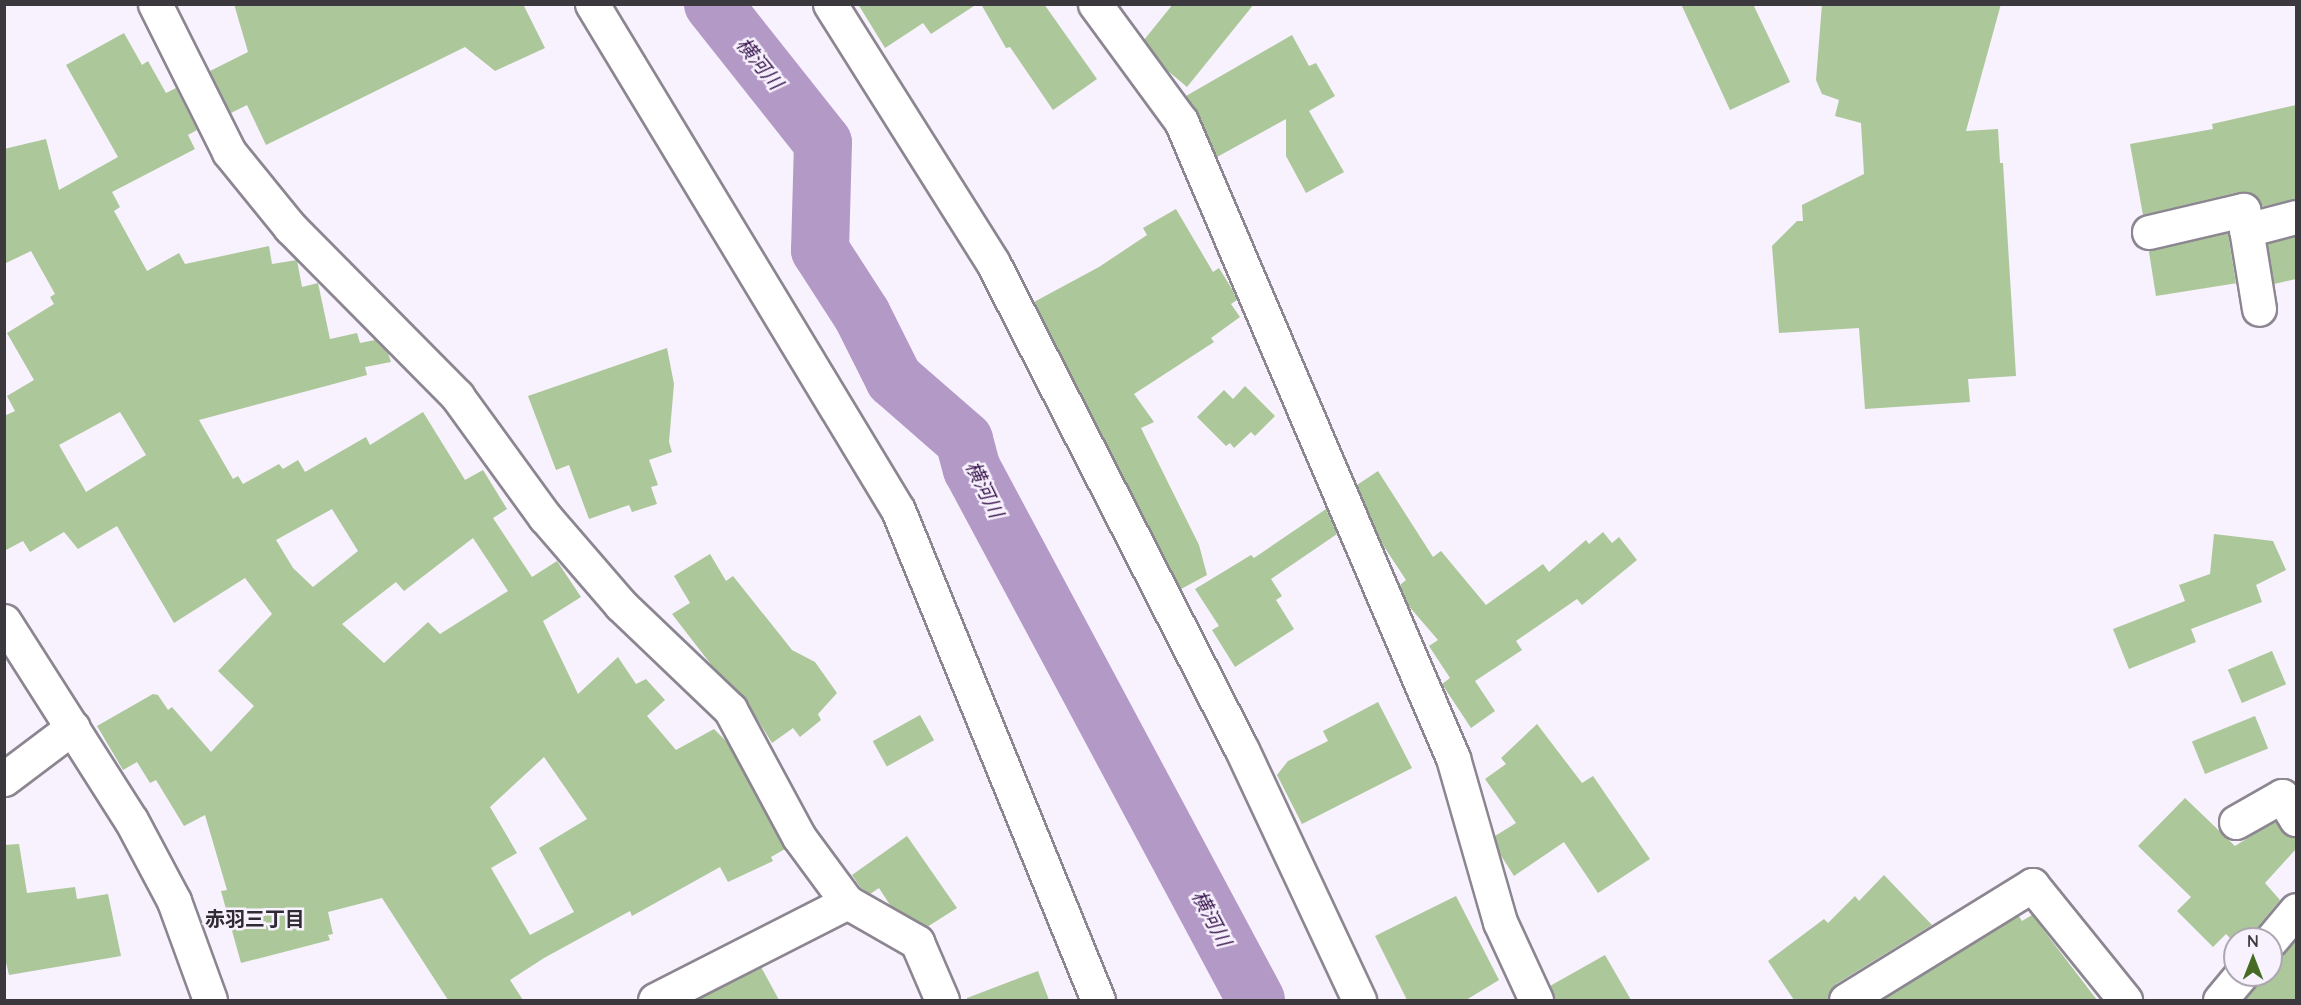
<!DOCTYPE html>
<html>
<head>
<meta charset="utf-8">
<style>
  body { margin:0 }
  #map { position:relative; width:2301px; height:1005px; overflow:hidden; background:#f8f1fe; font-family:Quicksand,"Noto Sans JP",sans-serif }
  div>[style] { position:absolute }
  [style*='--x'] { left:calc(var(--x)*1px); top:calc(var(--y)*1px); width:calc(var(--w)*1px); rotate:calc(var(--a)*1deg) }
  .river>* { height:58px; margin:-29px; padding:0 29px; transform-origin:29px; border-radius:29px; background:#b399c6 }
  .building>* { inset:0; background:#acc799; transform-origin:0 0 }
  .roads { filter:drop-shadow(2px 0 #8c8691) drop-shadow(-2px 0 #8c8691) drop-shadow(0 2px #8c8691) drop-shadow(0 -2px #8c8691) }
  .minor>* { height:33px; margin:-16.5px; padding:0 16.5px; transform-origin:16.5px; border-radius:16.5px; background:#fff }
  span { translate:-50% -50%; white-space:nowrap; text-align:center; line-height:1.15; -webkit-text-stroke:5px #f8f1fe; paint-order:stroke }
  .water-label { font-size:20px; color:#3a184f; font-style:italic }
  .neighbourhood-label { font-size:20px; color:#2f2a33; font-weight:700 }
  .frame { position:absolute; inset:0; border:6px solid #3b393d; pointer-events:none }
  .north { position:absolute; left:2223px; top:927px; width:60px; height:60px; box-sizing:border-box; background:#f8f1fe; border:2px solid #aca7b1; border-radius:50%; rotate:0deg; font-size:16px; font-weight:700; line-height:24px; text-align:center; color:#3b393d }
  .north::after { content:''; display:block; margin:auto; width:21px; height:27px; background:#466b25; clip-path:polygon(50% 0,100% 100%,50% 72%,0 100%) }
</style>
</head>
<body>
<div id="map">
  <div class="river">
    <div style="--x:713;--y:4;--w:177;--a:51.6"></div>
    <div style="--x:823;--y:143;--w:107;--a:91.6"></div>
    <div style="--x:820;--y:250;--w:77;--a:57.1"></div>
    <div style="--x:862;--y:315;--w:72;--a:63.4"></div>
    <div style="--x:894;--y:379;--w:93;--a:41.1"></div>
    <div style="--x:964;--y:440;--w:30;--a:75"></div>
    <div style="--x:972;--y:469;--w:602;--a:61.86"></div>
  </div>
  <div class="building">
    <div style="clip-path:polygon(234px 4px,523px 4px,545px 48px,495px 71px,465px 47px,266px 145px,247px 105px,231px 113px,210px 71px,248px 52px)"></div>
    <div style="clip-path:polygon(858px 4px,977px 4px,931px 34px,923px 23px,885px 48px)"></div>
    <div style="clip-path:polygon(981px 4px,1044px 4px,1097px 79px,1053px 110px,1010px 47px,1006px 48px)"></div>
    <div style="clip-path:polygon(1173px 4px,1254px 4px,1187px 87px,1168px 71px,1144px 40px)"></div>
    <div style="clip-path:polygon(1681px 4px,1753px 4px,1790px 82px,1730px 110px)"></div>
    <div style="clip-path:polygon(1822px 4px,2001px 4px,1966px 131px,1998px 129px,2000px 163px,2003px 163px,2016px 376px,1968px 379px,1970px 402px,1865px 409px,1859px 328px,1779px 333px,1772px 246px,1797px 221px,1803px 221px,1802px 205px,1864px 174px,1861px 123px,1835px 116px,1839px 100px,1822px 94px,1816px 80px)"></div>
    <div style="clip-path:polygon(evenodd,124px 33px,142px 65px,148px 61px,166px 93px,176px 88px,197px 130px,188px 135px,195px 149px,112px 192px,120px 207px,114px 211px,147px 271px,179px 253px,185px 264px,269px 246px,272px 264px,297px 260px,302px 287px,318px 283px,330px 339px,357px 333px,360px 343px,375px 340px,388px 353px,391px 362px,365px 367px,367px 375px,199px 420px,233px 479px,238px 476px,243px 484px,279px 464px,283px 469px,298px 460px,305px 472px,366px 437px,370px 445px,423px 412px,465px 480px,483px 470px,507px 509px,493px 518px,532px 577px,557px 561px,581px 597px,543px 621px,578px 694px,618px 657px,636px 684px,646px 679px,665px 700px,647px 716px,676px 750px,714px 729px,727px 742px,785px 849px,771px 857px,773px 861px,728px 882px,720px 867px,632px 916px,630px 911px,544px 958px,510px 980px,523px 1000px,448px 1000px,382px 898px,328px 912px,333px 934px,328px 935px,330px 940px,241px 963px,221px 891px,227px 890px,205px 815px,184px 826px,156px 780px,150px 783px,137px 762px,123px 770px,97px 726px,153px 694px,158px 695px,168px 710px,172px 707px,211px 752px,254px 706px,218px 671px,272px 614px,245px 578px,174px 623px,117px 526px,78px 549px,64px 532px,30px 552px,23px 541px,4px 551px,4px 416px,15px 411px,7px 396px,34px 380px,7px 333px,54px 304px,50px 297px,55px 294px,31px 251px,4px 264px,4px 149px,46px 139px,59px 190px,118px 157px,66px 65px,124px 33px,120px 412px,146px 455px,86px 492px,59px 445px,120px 412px,124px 33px,332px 509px,358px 551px,313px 587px,293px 568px,276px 540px,332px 509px,124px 33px,473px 538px,508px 591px,440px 634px,428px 622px,384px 663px,342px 624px,396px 582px,404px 591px,473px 538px,124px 33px,544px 757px,587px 819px,539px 848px,574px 912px,530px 935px,491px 868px,517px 853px,490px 807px,544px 757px)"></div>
    <div style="clip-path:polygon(1292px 35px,1309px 66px,1316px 63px,1335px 96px,1309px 111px,1344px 172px,1306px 193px,1286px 156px,1286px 119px,1217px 157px,1198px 113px,1186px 96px)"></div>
    <div style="clip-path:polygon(2296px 105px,2296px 199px,2261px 207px,2249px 192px,2239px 192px,2143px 215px,2130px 144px,2213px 129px,2212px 124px)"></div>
    <div style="clip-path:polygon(1176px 209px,1213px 272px,1219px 268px,1232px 289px,1237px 300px,1231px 304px,1240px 317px,1211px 338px,1214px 342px,1134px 394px,1154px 422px,1141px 428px,1199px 545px,1207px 575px,1181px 589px,1034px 302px,1099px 267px,1147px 235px,1143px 228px)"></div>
    <div style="left:2228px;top:233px;width:51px;height:81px;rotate:81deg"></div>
    <div style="clip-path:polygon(2296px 236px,2296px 279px,2274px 284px,2267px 244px)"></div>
    <div style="clip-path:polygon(667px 348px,674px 384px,669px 442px,672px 452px,649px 460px,658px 485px,651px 487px,657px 504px,632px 512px,629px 505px,589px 519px,569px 465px,556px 470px,528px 396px)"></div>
    <div style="clip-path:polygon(1245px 386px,1275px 416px,1255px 436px,1251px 432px,1234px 448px,1230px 443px,1226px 446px,1197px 417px,1224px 390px,1233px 399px)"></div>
    <div style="clip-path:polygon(1378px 471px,1433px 557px,1441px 551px,1486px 605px,1543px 564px,1549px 572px,1586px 540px,1589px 544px,1603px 532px,1612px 543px,1619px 537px,1637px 560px,1582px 605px,1577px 599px,1516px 641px,1522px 650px,1475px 681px,1495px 711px,1471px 728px,1442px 684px,1450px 678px,1429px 646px,1438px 640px,1407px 604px,1400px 585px,1406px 580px,1381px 542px,1357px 485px)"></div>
    <div style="clip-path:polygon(1326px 509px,1337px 534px,1271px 579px,1282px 596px,1276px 600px,1294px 629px,1235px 667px,1212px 630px,1219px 626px,1195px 589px,1251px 555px,1254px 558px)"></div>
    <div style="clip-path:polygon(2214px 534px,2273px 541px,2286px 570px,2256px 585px,2262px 602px,2191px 629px,2196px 642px,2129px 669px,2113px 629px,2185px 601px,2179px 585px,2210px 574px)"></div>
    <div style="clip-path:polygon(710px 554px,726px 581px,733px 576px,792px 650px,815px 662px,837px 693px,818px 714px,821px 720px,800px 737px,793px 728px,772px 743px,743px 696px,713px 667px,672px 614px,690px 603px,674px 576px)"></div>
    <div style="left:2272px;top:651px;width:36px;height:48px;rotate:67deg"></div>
    <div style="clip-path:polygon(1378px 702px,1412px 768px,1302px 824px,1277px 775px,1288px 761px,1328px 741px,1323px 731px)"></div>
    <div style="left:920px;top:715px;width:29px;height:54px;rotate:61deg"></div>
    <div style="left:2255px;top:716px;width:35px;height:68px;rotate:68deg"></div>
    <div style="clip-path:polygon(1537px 724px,1582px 783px,1593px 776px,1650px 859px,1598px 893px,1564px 842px,1514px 876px,1500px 854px,1495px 836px,1516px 823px,1485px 779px,1506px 764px,1501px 758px)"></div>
    <div style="clip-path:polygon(2185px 798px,2235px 846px,2275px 821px,2287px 835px,2296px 838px,2296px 849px,2265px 883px,2280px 900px,2257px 928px,2253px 939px,2235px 939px,2235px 943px,2226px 934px,2213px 947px,2177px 911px,2191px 897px,2138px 846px)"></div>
    <div style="clip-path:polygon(907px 836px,957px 908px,927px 927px,890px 905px,879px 888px,870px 894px,861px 888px,852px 875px)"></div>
    <div style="clip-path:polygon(19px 844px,27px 893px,75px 887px,77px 899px,108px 894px,121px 956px,9px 975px,4px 954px,4px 845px)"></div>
    <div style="clip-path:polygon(1884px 875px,1932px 925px,1836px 984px,1827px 1000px,1794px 1000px,1768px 961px,1824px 919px,1828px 923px,1855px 896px,1859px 901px)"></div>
    <div style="clip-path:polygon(1456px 896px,1499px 980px,1466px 1000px,1407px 1000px,1375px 936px)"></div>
    <div style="clip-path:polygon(2018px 915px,2022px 921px,2032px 915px,2097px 1000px,1881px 1000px)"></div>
    <div style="clip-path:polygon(2296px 939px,2296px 1000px,2244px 1000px,2259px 975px,2271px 975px,2271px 958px,2285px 952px)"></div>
    <div style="clip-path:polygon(1605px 955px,1631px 1000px,1555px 1000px,1550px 986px)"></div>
    <div style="clip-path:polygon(761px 967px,779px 1000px,695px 1000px)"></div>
    <div style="clip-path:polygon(1038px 971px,1049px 1000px,967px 1000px,967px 998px)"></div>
  </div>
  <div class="roads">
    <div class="minor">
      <div style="--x:155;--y:4;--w:165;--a:63.4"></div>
      <div style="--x:229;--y:152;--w:97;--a:50.9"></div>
      <div style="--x:290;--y:227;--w:238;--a:45.3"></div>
      <div style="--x:457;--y:396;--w:150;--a:54"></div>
      <div style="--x:545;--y:517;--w:116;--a:49.2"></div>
      <div style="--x:621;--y:605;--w:151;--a:43.7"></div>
      <div style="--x:730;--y:709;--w:145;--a:61.7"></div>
      <div style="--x:799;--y:837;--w:81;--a:53.6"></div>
      <div style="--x:847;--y:902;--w:81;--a:29.7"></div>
      <div style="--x:917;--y:942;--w:63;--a:66.7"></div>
      <div style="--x:592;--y:4;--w:591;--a:58.84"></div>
      <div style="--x:898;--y:510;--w:529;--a:67.8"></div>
      <div style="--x:830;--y:4;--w:306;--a:57.8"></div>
      <div style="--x:993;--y:263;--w:547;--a:62.92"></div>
      <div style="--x:1242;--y:750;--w:276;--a:64.9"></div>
      <div style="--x:1095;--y:4;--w:145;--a:53.7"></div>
      <div style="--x:1181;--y:121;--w:693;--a:66.88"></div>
      <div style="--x:1453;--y:758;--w:171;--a:74"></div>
      <div style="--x:1500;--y:922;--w:86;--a:65.2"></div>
      <div style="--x:2246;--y:230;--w:52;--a:-14.6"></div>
      <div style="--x:2149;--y:232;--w:97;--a:-13.2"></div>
      <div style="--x:2243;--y:210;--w:100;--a:80.8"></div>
      <div style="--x:4;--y:621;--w:236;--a:57.5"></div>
      <div style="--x:131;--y:820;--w:92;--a:62"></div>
      <div style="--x:174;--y:901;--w:105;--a:70"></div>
      <div style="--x:4;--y:779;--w:86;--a:-37"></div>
      <div style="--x:2236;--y:822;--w:53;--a:-29.5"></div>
      <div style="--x:2282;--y:796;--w:27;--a:59"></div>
      <div style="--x:2271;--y:940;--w:39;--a:-50"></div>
      <div style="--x:655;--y:1000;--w:216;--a:-27"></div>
      <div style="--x:1846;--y:1000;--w:219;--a:-31.7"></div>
      <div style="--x:2032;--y:885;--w:148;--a:51"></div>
      <div style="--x:2220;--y:1000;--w:33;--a:-50"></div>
    </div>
  </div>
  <div class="water-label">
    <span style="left:760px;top:63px;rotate:51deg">横河川</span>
    <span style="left:985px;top:489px;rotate:64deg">横河川</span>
    <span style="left:1212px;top:918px;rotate:62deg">横河川</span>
  </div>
  <div class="neighbourhood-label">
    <span style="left:255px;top:918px">赤羽三丁目</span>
  </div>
  <div class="frame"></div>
  <div class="north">N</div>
</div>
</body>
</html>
